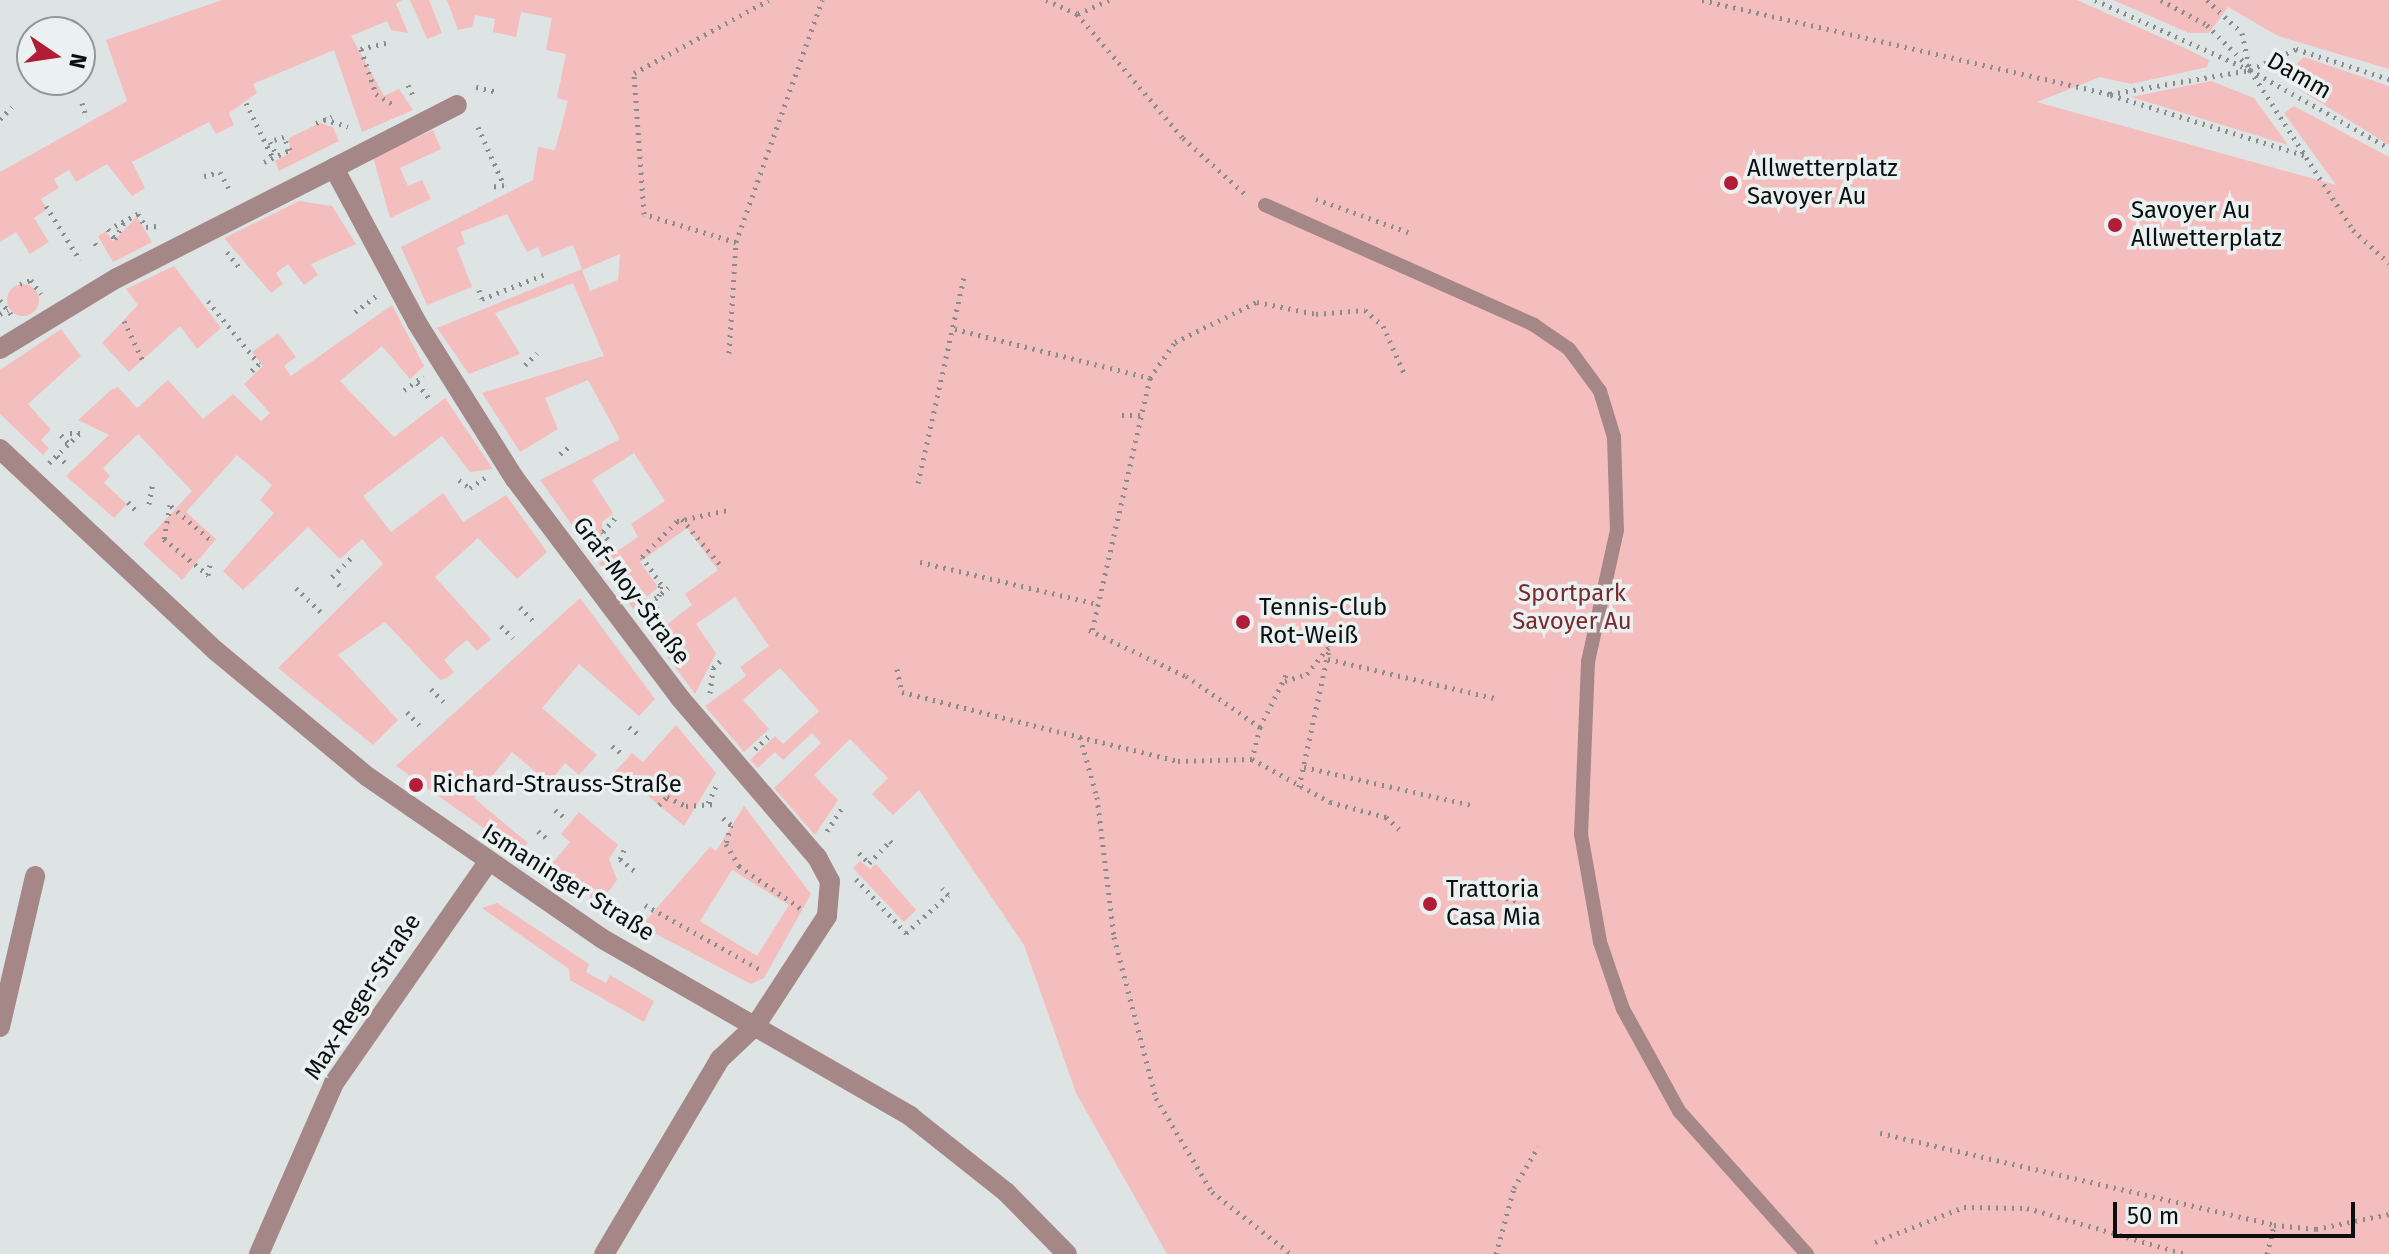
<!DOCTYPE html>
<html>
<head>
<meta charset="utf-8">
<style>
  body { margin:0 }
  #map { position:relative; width:2389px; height:1254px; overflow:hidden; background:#dde4e3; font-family:"Fira Sans",sans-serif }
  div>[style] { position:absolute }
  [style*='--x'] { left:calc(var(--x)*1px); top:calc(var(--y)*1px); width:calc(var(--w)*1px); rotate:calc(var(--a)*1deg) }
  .green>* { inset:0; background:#f5bebe }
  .round { border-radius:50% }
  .path>* { height:5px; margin-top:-2.5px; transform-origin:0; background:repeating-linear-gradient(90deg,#888d8c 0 2px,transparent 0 8px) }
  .service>* { height:14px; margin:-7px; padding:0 7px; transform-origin:7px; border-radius:7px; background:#a58787 }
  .minor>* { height:20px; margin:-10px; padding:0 10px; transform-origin:10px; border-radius:10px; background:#a58787 }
  .tertiary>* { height:20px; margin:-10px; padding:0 10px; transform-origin:10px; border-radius:10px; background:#a58787 }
  .dots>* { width:22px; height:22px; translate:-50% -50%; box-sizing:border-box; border:4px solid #eaf1f0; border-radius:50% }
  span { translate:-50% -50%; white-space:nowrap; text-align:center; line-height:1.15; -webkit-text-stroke:7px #eaf1f0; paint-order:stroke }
  .street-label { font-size:24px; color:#0d0f0f }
  .poi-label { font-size:24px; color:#0d0f0f }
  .left { translate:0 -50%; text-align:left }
  .park-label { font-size:24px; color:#792930 }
  .north { position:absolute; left:16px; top:16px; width:80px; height:80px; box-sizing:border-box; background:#eaf1f0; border:2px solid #929796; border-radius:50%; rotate:103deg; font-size:22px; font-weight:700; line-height:32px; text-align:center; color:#0d0f0f }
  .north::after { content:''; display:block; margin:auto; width:28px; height:36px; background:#b11d36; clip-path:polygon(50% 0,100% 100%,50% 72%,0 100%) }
  .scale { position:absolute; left:2113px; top:1202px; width:242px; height:36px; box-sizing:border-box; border:4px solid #0d0f0f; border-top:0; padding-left:10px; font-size:24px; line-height:28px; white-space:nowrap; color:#0d0f0f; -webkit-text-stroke:6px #eaf1f0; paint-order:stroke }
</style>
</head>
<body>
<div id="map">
  <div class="green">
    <div style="clip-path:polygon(222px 0,402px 0,396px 4px,408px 33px,391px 30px,387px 21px,351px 36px,384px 96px,399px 89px,413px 110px,362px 132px,334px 50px,253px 84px,257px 93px,229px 113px,234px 125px,216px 134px,209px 122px,132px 162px,145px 188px,132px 196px,107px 164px,76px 182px,69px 170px,54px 179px,59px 188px,41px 199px,47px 209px,34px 218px,49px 242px,30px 254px,16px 232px,0 242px,0 172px,127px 101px,106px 40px)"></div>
    <div style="clip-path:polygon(410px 0,429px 0,442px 33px,427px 39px)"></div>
    <div style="clip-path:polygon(evenodd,447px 0,2077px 0,2185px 48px,2209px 60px,2207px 67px,2131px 84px,2100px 77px,2037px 102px,2336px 185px,2284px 113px,2294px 106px,2389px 157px,2389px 1254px,1167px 1254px,1076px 1093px,1024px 945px,919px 790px,893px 815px,872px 794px,888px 778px,850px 739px,814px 775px,838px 800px,815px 835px,774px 788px,821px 743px,812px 733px,783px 760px,775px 752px,758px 768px,750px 760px,775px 736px,783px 744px,819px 711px,780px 668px,743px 700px,769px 729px,744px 752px,705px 706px,746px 676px,740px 667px,769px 646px,735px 597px,696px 624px,716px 653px,695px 694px,652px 636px,692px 605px,685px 594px,718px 570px,687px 528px,640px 562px,658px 587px,633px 609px,599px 563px,638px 537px,631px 524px,665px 501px,634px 453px,592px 480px,613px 513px,602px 522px,602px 542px,590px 550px,540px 480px,620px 439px,588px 380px,545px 398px,558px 429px,520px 452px,482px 393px,604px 356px,573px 283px,495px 313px,520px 354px,469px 374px,437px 328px,582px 269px,573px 245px,542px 257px,538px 247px,527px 252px,507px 214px,461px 232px,465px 244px,457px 248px,472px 287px,427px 305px,401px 247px,533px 180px,538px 147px,555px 150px,568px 101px,557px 98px,566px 54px,546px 50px,552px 18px,521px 12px,516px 37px,493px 32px,495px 19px,475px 15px,472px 27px,458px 30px,447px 0,620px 254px,618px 280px,590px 291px,582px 270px,620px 254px)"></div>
    <div style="clip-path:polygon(2113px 0,2389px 0,2389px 69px,2278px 36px,2228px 7px,2209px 33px,2189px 33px)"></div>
    <div style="clip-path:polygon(2304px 57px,2389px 86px,2389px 145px,2294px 86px,2290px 70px)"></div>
    <div style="clip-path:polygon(2211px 81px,2254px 98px,2288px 145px,2131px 97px)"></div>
    <div style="clip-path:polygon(320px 123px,333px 127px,339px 141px,279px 171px,275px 161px,290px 153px,289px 138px)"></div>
    <div style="clip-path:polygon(433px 130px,441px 149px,400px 168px,408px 186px,422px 180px,431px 199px,390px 218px,373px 157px)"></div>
    <div style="clip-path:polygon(299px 201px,332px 206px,356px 244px,311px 264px,318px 275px,304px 285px,288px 264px,276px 273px,283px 284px,271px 293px,224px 238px)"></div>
    <div style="clip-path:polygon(137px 217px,152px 242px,113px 262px,98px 236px,106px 231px,113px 241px)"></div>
    <div style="clip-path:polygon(174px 266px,221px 328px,197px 349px,180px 326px,129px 372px,102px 343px,138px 305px,126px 289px)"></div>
    <div class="round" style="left:7px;top:284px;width:32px;height:32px"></div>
    <div style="clip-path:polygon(392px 305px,424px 366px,410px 379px,382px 346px,340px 381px,394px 437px,445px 398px,493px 469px,470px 472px,442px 436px,363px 496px,391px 532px,443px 493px,463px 522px,506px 495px,547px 552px,517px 579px,478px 538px,435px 577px,491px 639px,477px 651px,467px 640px,457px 648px,444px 660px,454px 672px,447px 678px,440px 680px,385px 622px,338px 655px,398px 720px,373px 745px,278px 668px,383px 564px,362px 539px,340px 559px,308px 527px,243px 590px,223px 571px,274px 513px,260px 500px,272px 485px,237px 455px,186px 512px,216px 539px,182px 580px,143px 544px,192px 491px,138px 434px,103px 468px,110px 476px,104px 483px,127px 504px,114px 518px,66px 476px,109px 435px,78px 420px,111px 390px,118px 387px,137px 408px,168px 380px,203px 419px,233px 394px,261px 421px,270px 413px,244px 384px,263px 366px,252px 352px,278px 333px,296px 357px,284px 366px,291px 376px)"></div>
    <div style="clip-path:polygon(61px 329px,81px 356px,28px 404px,51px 430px,41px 440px,49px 448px,43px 455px,0 414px,0 370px)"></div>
    <div style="clip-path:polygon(580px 598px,655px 699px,639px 716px,579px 664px,542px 708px,597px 755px,579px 775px,565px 763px,549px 783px,512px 752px,474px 798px,528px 843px,519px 853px,396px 766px)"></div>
    <div style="clip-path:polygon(676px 725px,716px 773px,684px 826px,624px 776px,609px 792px,601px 787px,632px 753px,643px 762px)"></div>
    <div style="clip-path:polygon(evenodd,744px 806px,811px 894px,764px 978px,751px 984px,641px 926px,710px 847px,716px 851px,744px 806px,732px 870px,789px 905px,757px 956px,700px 921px,732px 870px)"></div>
    <div style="clip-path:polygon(579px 812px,618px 845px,609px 859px,617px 880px,600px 903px,547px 870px,570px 842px,561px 834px)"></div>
    <div style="clip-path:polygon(860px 861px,870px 869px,876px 864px,916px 910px,904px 922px,853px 868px)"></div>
    <div style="clip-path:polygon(497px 903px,589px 964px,586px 972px,606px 983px,610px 975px,654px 1001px,644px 1022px,570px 980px,569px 969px,482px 908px)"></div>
  </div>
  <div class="path">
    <div style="--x:1046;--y:0;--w:34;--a:24"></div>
    <div style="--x:1109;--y:0;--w:35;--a:156"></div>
    <div style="--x:1077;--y:14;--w:163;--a:49.5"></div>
    <div style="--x:1183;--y:138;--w:85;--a:42.1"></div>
    <div style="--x:1702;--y:0;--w:419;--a:13"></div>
    <div style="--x:2110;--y:94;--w:142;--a:-9.7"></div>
    <div style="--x:2250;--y:70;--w:51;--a:-24.5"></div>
    <div style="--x:2296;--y:49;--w:98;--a:17.9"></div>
    <div style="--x:2095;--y:0;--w:170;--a:24.3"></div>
    <div style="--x:2250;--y:70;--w:159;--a:29.3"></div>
    <div style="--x:2161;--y:0;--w:52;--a:28.5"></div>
    <div style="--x:2207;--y:25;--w:58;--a:45"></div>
    <div style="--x:2207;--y:0;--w:48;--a:43.3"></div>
    <div style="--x:2242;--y:33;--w:38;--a:78"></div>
    <div style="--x:2250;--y:70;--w:190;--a:57.2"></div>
    <div style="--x:2353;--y:230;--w:49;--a:42.5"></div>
    <div style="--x:386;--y:43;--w:26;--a:167"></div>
    <div style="--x:361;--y:49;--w:47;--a:71.6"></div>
    <div style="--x:376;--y:94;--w:22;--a:32"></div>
    <div style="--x:408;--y:85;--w:14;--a:65"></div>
    <div style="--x:476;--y:87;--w:23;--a:13"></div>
    <div style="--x:2111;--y:95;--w:202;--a:17.3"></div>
    <div style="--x:82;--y:103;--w:10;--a:73"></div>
    <div style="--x:246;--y:103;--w:61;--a:63.9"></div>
    <div style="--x:0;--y:119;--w:17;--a:-45"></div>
    <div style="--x:324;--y:119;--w:25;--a:18"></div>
    <div style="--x:316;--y:123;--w:17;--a:-21"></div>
    <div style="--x:478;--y:127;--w:64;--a:65.9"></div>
    <div style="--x:504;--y:185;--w:14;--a:172"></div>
    <div style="--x:270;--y:142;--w:16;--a:63"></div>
    <div style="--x:264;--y:162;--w:29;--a:-25"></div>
    <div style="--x:290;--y:150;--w:14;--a:-115"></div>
    <div style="--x:284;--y:137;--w:10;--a:163"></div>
    <div style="--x:204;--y:176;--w:16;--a:-14"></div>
    <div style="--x:220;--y:172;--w:24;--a:62"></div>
    <div style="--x:1316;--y:199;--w:98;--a:19.7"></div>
    <div style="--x:46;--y:206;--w:64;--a:57.8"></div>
    <div style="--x:115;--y:226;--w:26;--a:-28"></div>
    <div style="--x:138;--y:214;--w:15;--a:58"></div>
    <div style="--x:146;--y:227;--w:11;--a:-5"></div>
    <div style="--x:108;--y:229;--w:12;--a:55"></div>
    <div style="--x:115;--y:239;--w:18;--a:-61"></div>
    <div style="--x:736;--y:242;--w:257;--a:-70.4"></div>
    <div style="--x:95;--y:243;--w:6;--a:59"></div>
    <div style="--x:227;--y:252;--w:22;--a:51"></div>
    <div style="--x:20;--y:284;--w:12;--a:-20"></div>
    <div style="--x:31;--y:280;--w:17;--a:54"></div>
    <div style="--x:479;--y:290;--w:9;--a:72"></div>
    <div style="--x:482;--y:299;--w:71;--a:-21.5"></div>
    <div style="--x:0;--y:300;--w:18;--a:52"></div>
    <div style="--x:208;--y:301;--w:81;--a:51"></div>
    <div style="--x:259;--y:364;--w:16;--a:137"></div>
    <div style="--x:355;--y:312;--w:26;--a:-37"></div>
    <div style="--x:0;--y:314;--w:9;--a:-27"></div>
    <div style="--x:124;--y:321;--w:47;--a:64.5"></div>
    <div style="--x:955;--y:329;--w:201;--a:14.1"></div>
    <div style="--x:1150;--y:378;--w:260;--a:102.9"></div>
    <div style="--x:729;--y:353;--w:111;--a:-86.4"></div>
    <div style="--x:736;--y:242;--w:96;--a:-163.1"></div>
    <div style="--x:644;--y:214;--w:141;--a:-94.1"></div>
    <div style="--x:634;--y:73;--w:153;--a:-28.4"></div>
    <div style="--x:525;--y:365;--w:17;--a:-45"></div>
    <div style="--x:1150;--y:378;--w:44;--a:-55.2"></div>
    <div style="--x:1175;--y:342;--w:91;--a:-26"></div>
    <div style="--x:1257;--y:302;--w:60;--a:11.5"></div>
    <div style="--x:1316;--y:314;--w:49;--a:-4.7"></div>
    <div style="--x:1365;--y:310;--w:24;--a:42"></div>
    <div style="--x:1383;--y:326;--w:51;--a:65.9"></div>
    <div style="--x:417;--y:383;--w:21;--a:51"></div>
    <div style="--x:404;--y:390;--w:24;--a:-35"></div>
    <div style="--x:1122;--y:415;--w:19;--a:0"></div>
    <div style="--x:61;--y:435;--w:12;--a:48"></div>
    <div style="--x:560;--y:454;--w:14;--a:-39"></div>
    <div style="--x:57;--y:456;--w:13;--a:39"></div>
    <div style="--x:49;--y:463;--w:43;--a:-44.1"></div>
    <div style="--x:80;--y:433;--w:16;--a:180"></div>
    <div style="--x:459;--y:480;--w:14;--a:36"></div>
    <div style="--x:470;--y:488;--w:18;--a:-34"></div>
    <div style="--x:918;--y:483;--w:210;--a:-77.4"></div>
    <div style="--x:128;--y:502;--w:16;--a:47"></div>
    <div style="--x:149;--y:504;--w:22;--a:-80"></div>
    <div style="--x:170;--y:505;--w:35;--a:100"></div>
    <div style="--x:164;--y:539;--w:57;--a:39.3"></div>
    <div style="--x:208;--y:575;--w:15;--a:-79"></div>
    <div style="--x:171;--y:506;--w:55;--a:40.6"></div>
    <div style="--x:682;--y:519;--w:62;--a:50.2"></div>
    <div style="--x:612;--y:546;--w:17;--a:-123"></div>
    <div style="--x:603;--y:532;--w:20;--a:-49"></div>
    <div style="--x:920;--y:562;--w:183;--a:13.3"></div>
    <div style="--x:332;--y:577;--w:30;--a:-45"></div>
    <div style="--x:338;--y:584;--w:8;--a:40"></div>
    <div style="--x:296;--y:588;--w:35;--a:44"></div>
    <div style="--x:659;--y:596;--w:12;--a:-81"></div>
    <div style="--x:661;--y:584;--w:33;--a:-125"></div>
    <div style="--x:642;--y:557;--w:50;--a:-45.8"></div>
    <div style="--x:677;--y:521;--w:52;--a:-12.2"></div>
    <div style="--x:652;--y:601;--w:21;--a:55"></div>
    <div style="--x:520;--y:607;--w:19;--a:47"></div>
    <div style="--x:643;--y:609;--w:33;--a:-40"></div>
    <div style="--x:501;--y:626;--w:17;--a:45"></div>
    <div style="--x:1089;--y:630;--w:107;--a:25.4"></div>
    <div style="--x:1186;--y:676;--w:90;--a:34.6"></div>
    <div style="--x:1260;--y:727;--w:33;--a:104"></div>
    <div style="--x:1252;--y:759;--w:89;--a:28.9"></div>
    <div style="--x:1330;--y:802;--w:58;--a:15"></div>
    <div style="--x:1386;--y:817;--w:23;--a:43"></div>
    <div style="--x:1328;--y:659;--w:175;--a:13.2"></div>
    <div style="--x:897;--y:669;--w:24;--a:78"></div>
    <div style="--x:902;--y:692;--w:167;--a:14.2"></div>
    <div style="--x:1064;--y:733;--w:117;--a:13.8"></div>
    <div style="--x:1178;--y:761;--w:74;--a:-1.5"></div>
    <div style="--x:1285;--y:681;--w:23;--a:-18"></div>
    <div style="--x:1307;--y:674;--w:59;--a:-51.2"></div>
    <div style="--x:431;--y:689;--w:18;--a:45"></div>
    <div style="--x:710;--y:693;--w:25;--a:-83"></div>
    <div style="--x:713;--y:668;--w:11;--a:-45"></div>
    <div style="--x:407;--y:712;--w:18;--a:47"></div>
    <div style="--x:629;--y:727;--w:11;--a:38"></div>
    <div style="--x:1260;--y:727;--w:63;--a:-63.4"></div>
    <div style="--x:1080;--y:737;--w:62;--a:74.2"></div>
    <div style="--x:1097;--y:797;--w:141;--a:83.1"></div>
    <div style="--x:1114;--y:937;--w:166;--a:75.4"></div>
    <div style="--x:1156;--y:1098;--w:109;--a:59.2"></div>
    <div style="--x:1212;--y:1192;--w:100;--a:38.1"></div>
    <div style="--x:612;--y:746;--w:11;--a:38"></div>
    <div style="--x:755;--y:749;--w:23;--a:-43"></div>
    <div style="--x:1304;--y:767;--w:171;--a:12.8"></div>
    <div style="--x:1299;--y:787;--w:145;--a:-77.7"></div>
    <div style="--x:708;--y:803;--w:23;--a:-65"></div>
    <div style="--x:659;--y:805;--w:11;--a:-45"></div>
    <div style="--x:667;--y:797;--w:21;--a:25"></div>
    <div style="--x:686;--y:806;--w:30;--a:-4"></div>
    <div style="--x:555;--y:810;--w:11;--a:38"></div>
    <div style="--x:723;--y:818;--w:11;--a:41"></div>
    <div style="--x:731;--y:825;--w:20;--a:105"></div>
    <div style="--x:726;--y:844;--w:26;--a:59"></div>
    <div style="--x:739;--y:866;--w:78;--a:34.5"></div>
    <div style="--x:538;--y:831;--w:11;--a:41"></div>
    <div style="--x:827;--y:831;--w:30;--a:-57"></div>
    <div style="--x:624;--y:850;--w:10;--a:114"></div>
    <div style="--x:620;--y:859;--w:21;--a:39"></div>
    <div style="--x:859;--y:853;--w:14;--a:45"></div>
    <div style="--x:869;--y:863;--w:30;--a:-46"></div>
    <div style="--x:890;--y:841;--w:7;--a:45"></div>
    <div style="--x:856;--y:879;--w:74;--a:47.2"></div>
    <div style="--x:906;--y:933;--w:57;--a:-42.1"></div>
    <div style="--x:948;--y:895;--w:9;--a:-131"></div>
    <div style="--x:1506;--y:898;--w:11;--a:15"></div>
    <div style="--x:645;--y:905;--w:135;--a:29.2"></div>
    <div style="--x:1880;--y:1133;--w:405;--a:13.1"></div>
    <div style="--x:2274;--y:1225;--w:42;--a:5.4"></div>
    <div style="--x:2316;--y:1229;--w:75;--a:-11.6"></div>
    <div style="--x:1875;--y:1242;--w:96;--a:-21.5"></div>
    <div style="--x:1964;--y:1207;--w:63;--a:0.9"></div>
    <div style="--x:2027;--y:1208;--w:165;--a:16.2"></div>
    <div style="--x:1496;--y:1254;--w:68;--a:-74.7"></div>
    <div style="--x:1514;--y:1188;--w:48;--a:-59.7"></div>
    <div style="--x:2267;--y:1254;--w:30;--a:-76"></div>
  </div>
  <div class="service">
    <div style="--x:1265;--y:205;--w:295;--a:24"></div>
    <div style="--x:1534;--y:325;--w:42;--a:34.4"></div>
    <div style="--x:1569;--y:349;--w:52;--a:53.6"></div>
    <div style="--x:1600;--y:391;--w:48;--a:73.1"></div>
    <div style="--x:1614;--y:437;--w:93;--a:88.2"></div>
    <div style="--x:1617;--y:530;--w:135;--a:102.4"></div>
    <div style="--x:1588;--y:662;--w:172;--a:92.3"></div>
    <div style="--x:1581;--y:834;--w:110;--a:80"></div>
    <div style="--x:1600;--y:942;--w:71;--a:71.1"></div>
    <div style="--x:1623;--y:1009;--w:116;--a:61.2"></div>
    <div style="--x:1679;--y:1111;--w:192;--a:48.2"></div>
  </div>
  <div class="minor">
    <div style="--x:334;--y:168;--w:138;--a:-27.1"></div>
    <div style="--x:0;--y:349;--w:137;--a:-31.3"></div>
    <div style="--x:117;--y:278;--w:243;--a:-26.9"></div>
    <div style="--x:334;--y:168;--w:176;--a:61.8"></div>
    <div style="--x:417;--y:323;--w:184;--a:57.9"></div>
    <div style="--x:515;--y:479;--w:274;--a:53"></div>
    <div style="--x:680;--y:698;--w:210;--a:49.3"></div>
    <div style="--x:817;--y:857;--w:27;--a:62"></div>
    <div style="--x:830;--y:881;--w:35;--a:95"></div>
    <div style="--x:827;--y:916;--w:130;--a:123.1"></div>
    <div style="--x:756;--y:1025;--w:50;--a:136.6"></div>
    <div style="--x:720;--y:1059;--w:227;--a:120.7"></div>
    <div style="--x:0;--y:1027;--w:155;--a:-76.9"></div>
    <div style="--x:259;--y:1254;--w:187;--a:-66.3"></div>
    <div style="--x:334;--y:1083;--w:266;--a:-55.1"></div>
  </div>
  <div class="tertiary">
    <div style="--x:0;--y:449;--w:296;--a:43.1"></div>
    <div style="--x:216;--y:651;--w:197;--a:39.7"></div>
    <div style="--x:368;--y:777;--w:283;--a:34.6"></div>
    <div style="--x:601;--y:938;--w:357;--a:29.9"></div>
    <div style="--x:910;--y:1116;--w:122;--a:38.4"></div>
    <div style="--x:1006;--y:1192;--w:87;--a:45.5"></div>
  </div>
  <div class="dots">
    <div style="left:1731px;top:183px;background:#b11d36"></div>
    <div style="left:2115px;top:225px;background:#b11d36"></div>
    <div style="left:1243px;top:622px;background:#b11d36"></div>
    <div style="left:416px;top:785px;background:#b11d36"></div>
    <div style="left:1430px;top:904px;background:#b11d36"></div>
  </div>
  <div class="street-label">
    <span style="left:2299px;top:76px;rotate:30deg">Damm</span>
    <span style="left:631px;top:591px;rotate:53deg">Graf-Moy-Straße</span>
    <span style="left:568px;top:883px;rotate:32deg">Ismaninger Straße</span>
    <span style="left:363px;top:997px;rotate:-57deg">Max-Reger-Straße</span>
  </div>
  <div class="poi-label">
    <span class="left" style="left:1747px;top:183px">Allwetterplatz<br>Savoyer Au</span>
    <span class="left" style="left:2131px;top:225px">Savoyer Au<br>Allwetterplatz</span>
    <span class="left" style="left:1259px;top:622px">Tennis-Club<br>Rot-Weiß</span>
    <span class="left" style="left:432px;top:785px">Richard-Strauss-Straße</span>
    <span class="left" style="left:1446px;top:904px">Trattoria<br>Casa Mia</span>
  </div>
  <div class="park-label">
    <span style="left:1572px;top:608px">Sportpark<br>Savoyer Au</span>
  </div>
  <div class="north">N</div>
  <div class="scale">50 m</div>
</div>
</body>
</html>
